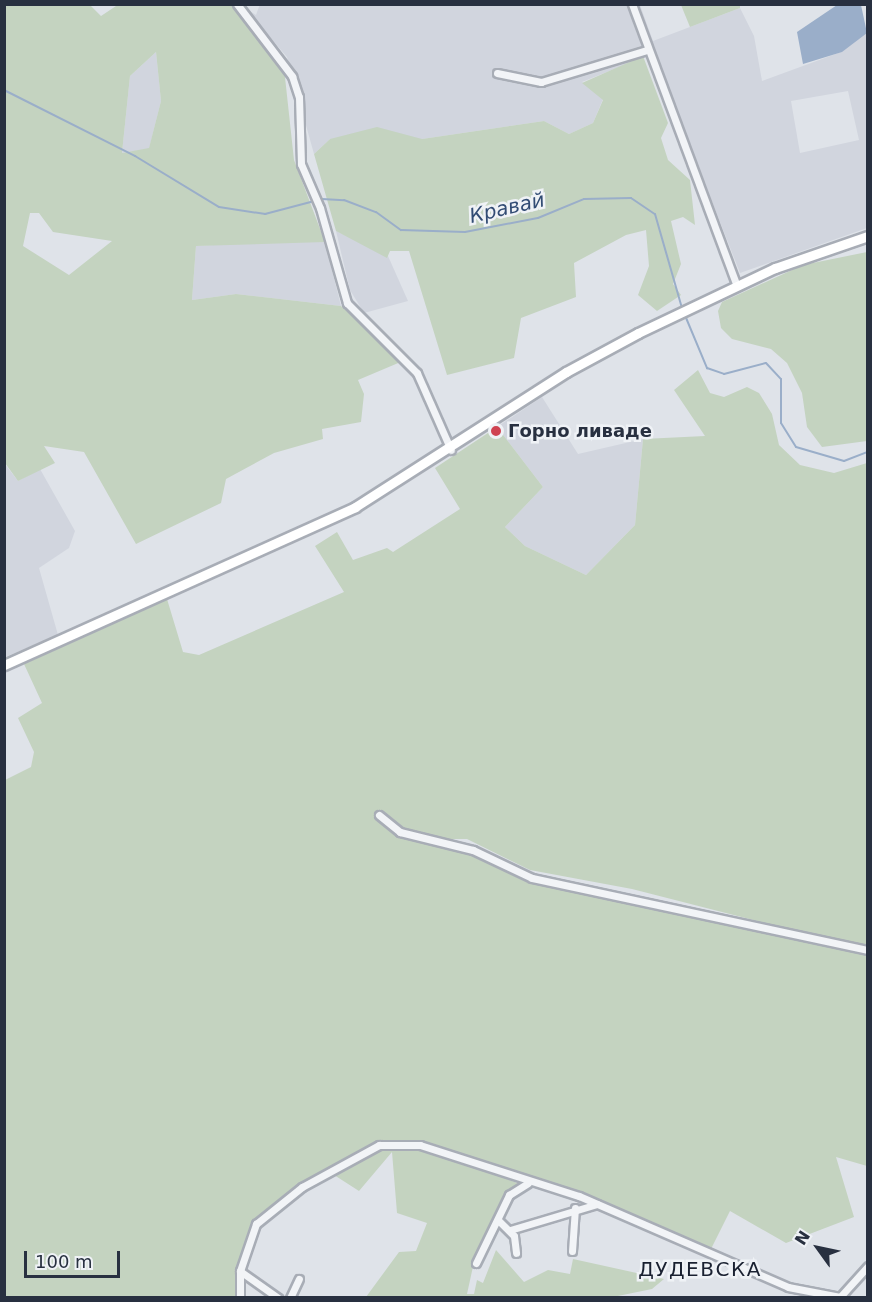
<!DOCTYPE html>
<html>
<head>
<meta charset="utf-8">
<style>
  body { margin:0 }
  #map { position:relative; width:872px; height:1302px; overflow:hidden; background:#dfe3e9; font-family:"DejaVu Sans",sans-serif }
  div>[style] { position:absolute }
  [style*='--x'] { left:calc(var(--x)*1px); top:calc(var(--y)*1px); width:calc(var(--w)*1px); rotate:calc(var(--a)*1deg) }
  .built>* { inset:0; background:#d1d5de }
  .green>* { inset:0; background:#c4d3c0 }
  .water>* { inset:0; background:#9aaec9 }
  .stream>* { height:2px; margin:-1px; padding:0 1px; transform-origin:1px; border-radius:1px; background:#9aaec9 }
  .roads { filter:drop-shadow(2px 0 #a8adb6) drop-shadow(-2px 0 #a8adb6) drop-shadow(0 2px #a8adb6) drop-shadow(0 -2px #a8adb6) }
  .street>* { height:7px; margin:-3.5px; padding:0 3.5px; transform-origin:3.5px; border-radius:3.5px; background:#f2f4f7 }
  .secondary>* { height:9px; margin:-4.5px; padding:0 4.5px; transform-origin:4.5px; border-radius:4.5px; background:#fff }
  .dots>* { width:16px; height:16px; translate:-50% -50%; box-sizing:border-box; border:3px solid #eff2f6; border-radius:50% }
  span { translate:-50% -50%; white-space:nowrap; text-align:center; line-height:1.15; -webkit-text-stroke:5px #eff2f6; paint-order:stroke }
  .poi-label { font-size:18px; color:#283040; font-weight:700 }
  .left { translate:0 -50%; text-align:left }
  .water-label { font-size:20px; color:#324c74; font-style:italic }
  .neighbourhood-label { font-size:20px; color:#1a2131; letter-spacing:1.5px }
  .frame { position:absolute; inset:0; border:6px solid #283040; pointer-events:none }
  .north { position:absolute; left:788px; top:1218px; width:60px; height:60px; -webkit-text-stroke:4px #eff2f6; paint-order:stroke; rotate:303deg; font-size:16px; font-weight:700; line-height:24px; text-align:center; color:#283040 }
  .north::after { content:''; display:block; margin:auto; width:21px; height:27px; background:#283040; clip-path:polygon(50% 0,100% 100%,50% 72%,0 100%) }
  .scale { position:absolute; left:24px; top:1251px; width:96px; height:27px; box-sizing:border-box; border:3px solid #283040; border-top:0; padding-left:8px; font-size:18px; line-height:21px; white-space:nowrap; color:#283040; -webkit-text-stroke:4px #eff2f6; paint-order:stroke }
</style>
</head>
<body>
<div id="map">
  <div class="built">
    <div style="clip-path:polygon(evenodd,260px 4px,640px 5px,653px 41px,740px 8px,754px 36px,762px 81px,841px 52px,867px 31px,867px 228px,740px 273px,654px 53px,582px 82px,603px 99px,593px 123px,569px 134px,544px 121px,422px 139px,330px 139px,314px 154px,287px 57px,245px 8px,256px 15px,260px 4px,848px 91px,859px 140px,800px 153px,791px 101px,848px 91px)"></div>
    <div style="clip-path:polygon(156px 52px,161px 101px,149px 149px,122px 153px,130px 76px)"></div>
    <div style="clip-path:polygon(336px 231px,388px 256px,408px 301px,364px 313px,350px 290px)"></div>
    <div style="clip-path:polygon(296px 240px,325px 242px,341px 306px,236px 294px,192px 300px,196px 246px)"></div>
    <div style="clip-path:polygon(542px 397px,578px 454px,643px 439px,635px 525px,586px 575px,525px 546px,505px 527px,543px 487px,497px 427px)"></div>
    <div style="clip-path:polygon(4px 463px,18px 481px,40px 469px,75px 531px,69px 548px,39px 568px,58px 635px,5px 657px)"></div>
  </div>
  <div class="green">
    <div style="clip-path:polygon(evenodd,119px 4px,233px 5px,284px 68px,294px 160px,325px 242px,196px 246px,192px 300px,236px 294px,341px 306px,403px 361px,358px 380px,364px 394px,361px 422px,322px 429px,323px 439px,274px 453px,226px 479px,221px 503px,136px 544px,84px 452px,44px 446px,55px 463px,18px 481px,5px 463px,4px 5px,90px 5px,101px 16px,119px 4px,156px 52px,161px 101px,149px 148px,122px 153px,130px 76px,156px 52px,119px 4px,30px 213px,39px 213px,53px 232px,112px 241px,69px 275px,23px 246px,30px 213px)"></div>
    <div style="clip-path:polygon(681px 5px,740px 5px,740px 8px,690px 27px)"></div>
    <div style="clip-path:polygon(643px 56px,668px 123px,661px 138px,668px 160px,690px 180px,695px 225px,683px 217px,671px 221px,681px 264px,673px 284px,681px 295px,657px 311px,638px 295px,649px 266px,646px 230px,626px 235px,574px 263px,576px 297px,521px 318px,514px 358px,447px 375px,409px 251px,390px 251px,387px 258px,336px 231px,314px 154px,330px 139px,377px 127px,422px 139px,544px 121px,569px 134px,593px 123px,603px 100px,582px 83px)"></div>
    <div style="clip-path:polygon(867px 252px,867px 441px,822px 447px,807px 427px,802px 393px,787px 363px,771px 349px,732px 339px,721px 328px,718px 311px,722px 302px,803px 265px)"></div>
    <div style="clip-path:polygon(698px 370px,710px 393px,724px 397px,747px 387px,759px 393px,772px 414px,779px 445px,800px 465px,834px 473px,867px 463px,867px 949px,632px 889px,530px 870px,467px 839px,445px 839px,474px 846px,533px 875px,867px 955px,867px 1166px,836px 1157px,854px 1217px,786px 1243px,730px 1211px,711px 1249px,589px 1199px,453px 1159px,520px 1184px,509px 1193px,474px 1262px,467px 1294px,474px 1294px,477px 1280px,483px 1283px,496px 1250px,524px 1282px,548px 1270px,570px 1274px,573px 1259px,664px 1279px,652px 1289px,613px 1297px,366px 1297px,399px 1252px,416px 1251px,427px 1223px,397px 1213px,392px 1152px,359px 1191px,331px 1173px,262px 1216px,243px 1258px,239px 1297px,5px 1298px,5px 780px,31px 767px,34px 752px,18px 718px,42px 703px,24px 664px,167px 599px,183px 652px,199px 655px,344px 592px,315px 546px,337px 532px,353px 560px,387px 548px,393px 552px,460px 509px,435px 468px,497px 427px,543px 487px,505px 527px,525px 546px,586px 575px,635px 525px,643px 439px,705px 436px,674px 390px)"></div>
  </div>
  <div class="water">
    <div style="clip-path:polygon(837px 5px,861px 5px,867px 33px,842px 52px,803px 64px,797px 32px)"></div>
  </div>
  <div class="stream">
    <div style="--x:4;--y:90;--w:147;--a:26.7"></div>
    <div style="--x:135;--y:156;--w:98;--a:31.3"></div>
    <div style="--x:219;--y:207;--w:47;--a:8.7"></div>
    <div style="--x:265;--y:214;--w:59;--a:-14.7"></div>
    <div style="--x:322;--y:199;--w:22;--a:3"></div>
    <div style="--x:344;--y:200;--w:34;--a:21"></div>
    <div style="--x:376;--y:212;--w:31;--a:36"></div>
    <div style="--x:401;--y:230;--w:64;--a:1.8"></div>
    <div style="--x:465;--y:232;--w:74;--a:-10.9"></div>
    <div style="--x:538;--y:218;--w:50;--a:-22.4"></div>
    <div style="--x:584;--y:199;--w:47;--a:-1.2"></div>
    <div style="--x:631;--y:198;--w:29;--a:34"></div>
    <div style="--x:655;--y:214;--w:98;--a:74"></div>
    <div style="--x:684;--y:313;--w:60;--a:67.3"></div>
    <div style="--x:707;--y:368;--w:18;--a:19"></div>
    <div style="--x:724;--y:374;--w:43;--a:-14.7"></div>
    <div style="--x:766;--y:363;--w:22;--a:47"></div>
    <div style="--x:781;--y:379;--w:44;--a:90"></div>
    <div style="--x:781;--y:423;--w:28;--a:58"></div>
    <div style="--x:796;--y:447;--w:50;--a:16.3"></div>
    <div style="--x:844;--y:461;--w:26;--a:-21"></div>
  </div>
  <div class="roads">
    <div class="street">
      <div style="--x:237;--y:4;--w:91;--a:52.6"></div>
      <div style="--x:292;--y:76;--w:22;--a:72"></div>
      <div style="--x:299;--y:97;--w:67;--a:88.3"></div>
      <div style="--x:301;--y:164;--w:48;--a:66.6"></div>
      <div style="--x:320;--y:208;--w:99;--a:74.1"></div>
      <div style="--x:347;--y:303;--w:99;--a:45"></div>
      <div style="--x:417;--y:373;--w:84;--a:66.2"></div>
      <div style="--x:632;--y:4;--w:301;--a:69.6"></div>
      <div style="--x:497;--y:73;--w:45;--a:11.6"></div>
      <div style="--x:541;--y:82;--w:111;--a:-16.8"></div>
      <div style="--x:379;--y:815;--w:27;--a:39"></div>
      <div style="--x:400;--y:832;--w:75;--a:13.9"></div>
      <div style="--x:473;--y:850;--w:65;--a:25.4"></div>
      <div style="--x:532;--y:878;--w:344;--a:12.1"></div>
      <div style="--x:499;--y:1221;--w:21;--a:45"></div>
      <div style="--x:514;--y:1236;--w:17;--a:83"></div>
      <div style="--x:510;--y:1230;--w:91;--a:-16.6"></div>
      <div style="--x:572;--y:1251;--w:43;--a:-86"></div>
      <div style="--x:476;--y:1263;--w:76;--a:-64.1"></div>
      <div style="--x:509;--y:1195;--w:22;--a:-32"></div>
      <div style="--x:240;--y:1271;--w:47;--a:35.4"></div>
      <div style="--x:240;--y:1298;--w:27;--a:-90"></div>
      <div style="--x:240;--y:1271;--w:50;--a:-71.2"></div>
      <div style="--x:256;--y:1224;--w:59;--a:-38.8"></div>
      <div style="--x:302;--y:1187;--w:88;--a:-28.6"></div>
      <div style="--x:379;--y:1145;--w:41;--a:0"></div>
      <div style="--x:420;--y:1145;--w:167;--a:17.8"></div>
      <div style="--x:579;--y:1196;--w:228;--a:23.5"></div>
      <div style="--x:788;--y:1287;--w:53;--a:10.9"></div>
      <div style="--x:290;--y:1298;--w:21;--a:-65"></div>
      <div style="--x:839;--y:1298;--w:43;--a:-47.8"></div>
    </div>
    <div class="secondary">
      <div style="--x:4;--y:665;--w:385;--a:-24.2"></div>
      <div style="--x:355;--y:507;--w:250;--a:-32.6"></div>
      <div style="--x:566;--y:372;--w:82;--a:-28.4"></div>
      <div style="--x:638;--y:333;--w:152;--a:-25.4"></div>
      <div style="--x:775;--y:268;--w:98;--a:-19"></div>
    </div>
  </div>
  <div class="dots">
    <div style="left:496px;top:431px;background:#cf4351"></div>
  </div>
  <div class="poi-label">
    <span class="left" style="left:508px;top:431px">Горно ливаде</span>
  </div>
  <div class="water-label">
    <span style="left:507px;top:208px;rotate:-13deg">Кравай</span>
  </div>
  <div class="neighbourhood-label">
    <span style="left:700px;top:1269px">ДУДЕВСКА</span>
  </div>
  <div class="frame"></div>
  <div class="north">N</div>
  <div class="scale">100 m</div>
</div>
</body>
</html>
